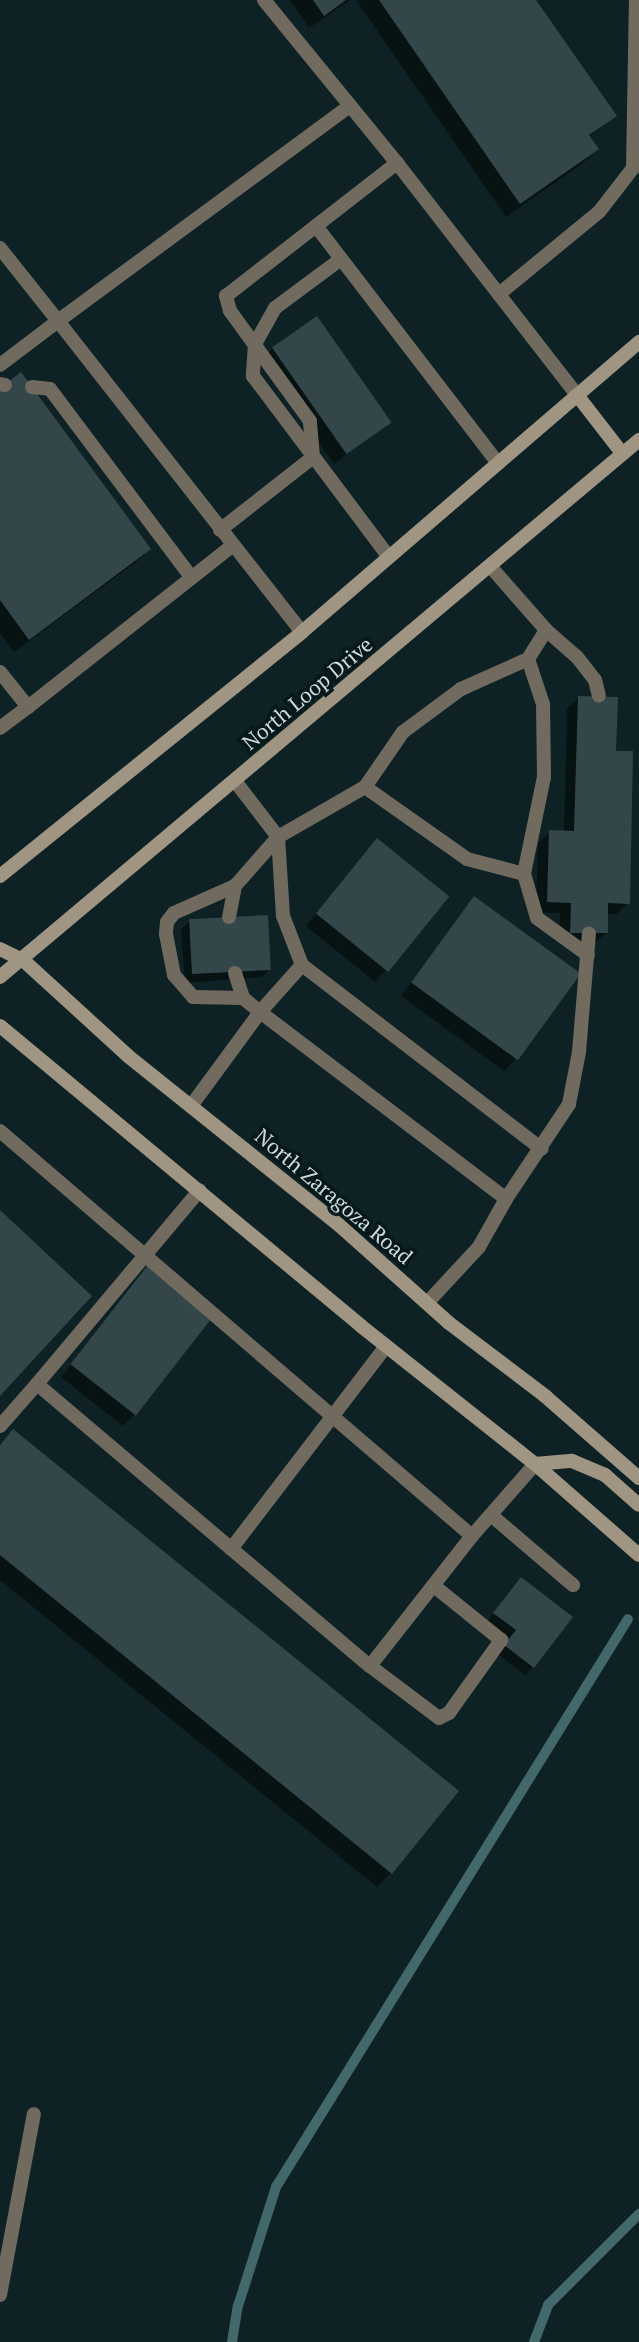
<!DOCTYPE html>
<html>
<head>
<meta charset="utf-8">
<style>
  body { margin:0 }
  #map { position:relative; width:639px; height:2342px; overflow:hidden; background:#0e2225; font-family:"PT Serif",serif }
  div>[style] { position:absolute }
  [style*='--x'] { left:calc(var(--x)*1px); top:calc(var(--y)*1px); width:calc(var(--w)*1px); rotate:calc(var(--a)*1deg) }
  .shadow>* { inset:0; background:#0007 }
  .stream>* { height:10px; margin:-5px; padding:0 5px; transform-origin:5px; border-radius:5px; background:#43686c }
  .building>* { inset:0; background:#33474a; transform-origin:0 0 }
  .lane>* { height:14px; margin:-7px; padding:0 7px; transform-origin:7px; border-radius:7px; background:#716a5f }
  .street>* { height:14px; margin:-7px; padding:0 7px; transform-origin:7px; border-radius:7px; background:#716a5f }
  .secondary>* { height:14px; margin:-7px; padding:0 7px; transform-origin:7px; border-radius:7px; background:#a09583 }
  span { translate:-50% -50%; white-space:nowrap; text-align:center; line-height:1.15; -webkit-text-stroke:7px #05191b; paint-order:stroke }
  .street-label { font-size:21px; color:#cedadc }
</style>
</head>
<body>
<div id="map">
  <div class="shadow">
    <div style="clip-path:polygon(290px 0,350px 0,309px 28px)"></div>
    <div style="clip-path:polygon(356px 0,534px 0,614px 116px,589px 137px,597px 149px,583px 163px,506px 217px)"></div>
    <div style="clip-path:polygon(273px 348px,388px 422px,334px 464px,262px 360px)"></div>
    <div style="clip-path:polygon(0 390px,149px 549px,135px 563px,14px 652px,0 633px)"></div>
    <div style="clip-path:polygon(578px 698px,615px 752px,628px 903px,617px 914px,606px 914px,606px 933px,594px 944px,559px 943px,560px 913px,536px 913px,538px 843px,550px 832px,564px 833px,567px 709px)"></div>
    <div style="clip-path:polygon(366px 852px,447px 898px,375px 982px,306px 926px)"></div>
    <div style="clip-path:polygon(475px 898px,515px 1060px,504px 1071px,401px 996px)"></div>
    <div style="clip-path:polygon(189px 922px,270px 969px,262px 977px,185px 983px,181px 930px)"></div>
    <div style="clip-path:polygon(148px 1267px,134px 1415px,123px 1426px,61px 1377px)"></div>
    <div style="clip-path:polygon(13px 1431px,391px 1873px,377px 1887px,0 1580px,0 1444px)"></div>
    <div style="clip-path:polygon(513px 1587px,533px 1667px,525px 1675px,498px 1654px,509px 1639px,487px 1622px)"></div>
  </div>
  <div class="stream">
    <div style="--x:232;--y:2342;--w:36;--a:-81"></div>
    <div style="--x:238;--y:2306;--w:125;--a:-72.3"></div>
    <div style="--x:276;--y:2187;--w:668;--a:-58.21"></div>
    <div style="--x:534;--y:2342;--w:40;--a:-69"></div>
    <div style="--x:548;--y:2305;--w:129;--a:-45"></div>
  </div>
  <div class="building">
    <div style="clip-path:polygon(313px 0,346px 0,324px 16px)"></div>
    <div style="clip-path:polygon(379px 0,536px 0,617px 116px,589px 135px,599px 149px,520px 204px)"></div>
    <div style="left:317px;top:316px;width:130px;height:55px;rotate:55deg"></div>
    <div style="clip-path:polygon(21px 372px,151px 549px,29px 640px,0 600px,0 388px)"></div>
    <div style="clip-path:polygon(578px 696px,618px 697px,616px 751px,633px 751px,630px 904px,608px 903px,608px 933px,570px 933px,571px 903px,547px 902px,549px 830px,574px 831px)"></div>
    <div style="left:377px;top:838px;width:93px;height:97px;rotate:39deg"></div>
    <div style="left:474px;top:896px;width:132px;height:107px;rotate:36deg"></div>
    <div style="left:268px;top:915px;width:55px;height:79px;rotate:87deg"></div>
    <div style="clip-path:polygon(0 1210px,92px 1296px,0 1396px)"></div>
    <div style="left:148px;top:1265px;width:83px;height:126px;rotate:38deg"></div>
    <div style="clip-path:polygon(13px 1429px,459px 1791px,392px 1874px,0 1555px,0 1445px)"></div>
    <div style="clip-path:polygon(521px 1577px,573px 1617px,534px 1668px,504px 1645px,516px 1630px,493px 1613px)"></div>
  </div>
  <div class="lane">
    <div style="--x:264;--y:0;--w:210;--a:50.8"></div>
    <div style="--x:397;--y:163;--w:294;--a:52.2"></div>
    <div style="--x:316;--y:226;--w:299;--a:52.5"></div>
    <div style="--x:0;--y:248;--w:93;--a:51.5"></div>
    <div style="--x:58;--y:321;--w:363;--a:-36.4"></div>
    <div style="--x:341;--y:259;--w:82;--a:143.4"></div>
    <div style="--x:275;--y:308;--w:41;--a:119.1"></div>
    <div style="--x:255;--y:344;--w:32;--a:94"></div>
    <div style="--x:253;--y:376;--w:226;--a:53.1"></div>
    <div style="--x:499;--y:294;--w:129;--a:-39.4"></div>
    <div style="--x:599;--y:212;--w:56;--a:-52.3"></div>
    <div style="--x:633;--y:168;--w:168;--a:-89"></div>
    <div style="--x:0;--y:365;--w:73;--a:-37.2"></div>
    <div style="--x:58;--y:321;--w:395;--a:51.9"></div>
    <div style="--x:0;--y:384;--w:5;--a:11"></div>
    <div style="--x:32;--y:387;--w:18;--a:6"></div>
    <div style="--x:50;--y:389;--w:236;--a:53.1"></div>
    <div style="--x:313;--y:457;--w:36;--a:-95"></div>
    <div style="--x:310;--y:421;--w:136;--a:-126"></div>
    <div style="--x:230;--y:311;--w:16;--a:-105"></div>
    <div style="--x:226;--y:296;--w:217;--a:-37.9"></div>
    <div style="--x:220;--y:530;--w:118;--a:-38.1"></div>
    <div style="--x:490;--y:566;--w:85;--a:48.8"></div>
    <div style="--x:546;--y:630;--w:41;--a:41.1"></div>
    <div style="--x:577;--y:657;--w:29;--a:52"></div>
    <div style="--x:595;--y:680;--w:16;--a:76"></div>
    <div style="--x:528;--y:659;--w:47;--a:71.6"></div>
    <div style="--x:543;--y:704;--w:73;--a:89.2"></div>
    <div style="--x:544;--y:777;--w:99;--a:101.7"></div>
    <div style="--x:524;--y:874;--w:46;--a:73.5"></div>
    <div style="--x:537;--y:918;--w:63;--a:36"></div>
    <div style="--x:0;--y:672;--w:45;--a:51.3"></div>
    <div style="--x:28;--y:707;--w:261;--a:-38.3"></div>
    <div style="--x:0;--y:728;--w:35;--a:-37"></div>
    <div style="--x:365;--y:787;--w:67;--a:-55.4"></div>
    <div style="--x:403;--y:732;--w:72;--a:-36.6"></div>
    <div style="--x:461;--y:689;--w:73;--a:-24.1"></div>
    <div style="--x:528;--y:659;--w:34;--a:-58"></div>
    <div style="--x:235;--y:886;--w:67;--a:156.1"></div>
    <div style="--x:174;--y:913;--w:11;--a:128"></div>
    <div style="--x:167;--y:922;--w:12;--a:95"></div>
    <div style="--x:166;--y:934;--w:42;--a:79"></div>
    <div style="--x:174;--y:975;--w:29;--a:49"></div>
    <div style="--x:193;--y:997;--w:50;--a:1.1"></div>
    <div style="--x:229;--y:917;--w:32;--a:-79"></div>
    <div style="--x:235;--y:886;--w:65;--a:-48.7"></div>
    <div style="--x:278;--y:837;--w:100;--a:-29.9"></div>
    <div style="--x:365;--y:787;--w:125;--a:35.2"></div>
    <div style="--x:467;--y:859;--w:59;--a:14.7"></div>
    <div style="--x:302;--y:965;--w:302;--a:37.5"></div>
    <div style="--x:235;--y:973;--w:26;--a:72"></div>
    <div style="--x:243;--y:998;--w:22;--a:39"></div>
    <div style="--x:260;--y:1012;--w:309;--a:37.2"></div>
    <div style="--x:506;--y:1199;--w:55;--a:119.4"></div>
    <div style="--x:479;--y:1247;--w:76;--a:132.9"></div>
    <div style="--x:191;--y:1106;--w:117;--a:-53.7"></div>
    <div style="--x:260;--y:1012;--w:63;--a:-48.2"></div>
    <div style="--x:302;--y:965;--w:53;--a:-111.2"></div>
    <div style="--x:283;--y:916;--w:79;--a:-93.6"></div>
    <div style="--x:278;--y:837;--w:71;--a:-127.5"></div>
    <div style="--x:0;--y:1131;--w:622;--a:40.63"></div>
    <div style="--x:506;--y:1199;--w:114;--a:-56.4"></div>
    <div style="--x:569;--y:1104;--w:53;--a:-79.1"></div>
    <div style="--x:579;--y:1052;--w:119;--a:-85.2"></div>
    <div style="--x:37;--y:1384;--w:253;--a:-50"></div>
    <div style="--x:0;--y:1426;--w:56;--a:-48.6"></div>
    <div style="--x:37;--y:1384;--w:436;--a:40.3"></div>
    <div style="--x:370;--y:1666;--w:165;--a:-51.9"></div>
    <div style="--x:472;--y:1536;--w:96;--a:-48.8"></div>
    <div style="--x:491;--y:1515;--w:108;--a:40.5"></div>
    <div style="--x:231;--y:1549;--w:255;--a:-52.6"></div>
    <div style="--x:370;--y:1666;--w:86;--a:37"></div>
    <div style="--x:439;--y:1718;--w:11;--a:-27"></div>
    <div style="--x:449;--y:1713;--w:90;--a:-54.5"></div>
    <div style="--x:501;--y:1640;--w:86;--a:-141.1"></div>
  </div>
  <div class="street">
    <div style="--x:0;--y:2295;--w:184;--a:-79.4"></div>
  </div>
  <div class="secondary">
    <div style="--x:577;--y:395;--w:73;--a:52.2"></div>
    <div style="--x:0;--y:876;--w:388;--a:-38.9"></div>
    <div style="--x:302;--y:632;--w:445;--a:-40.7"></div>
    <div style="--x:0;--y:949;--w:25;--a:26"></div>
    <div style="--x:23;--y:960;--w:142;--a:42.4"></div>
    <div style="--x:128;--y:1056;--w:270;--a:38.7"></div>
    <div style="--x:339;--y:1225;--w:147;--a:41.7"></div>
    <div style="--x:449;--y:1323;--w:121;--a:37.2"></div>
    <div style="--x:545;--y:1396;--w:125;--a:41.1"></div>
    <div style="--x:0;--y:977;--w:835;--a:-40.04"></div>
    <div style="--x:0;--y:1026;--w:469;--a:39.7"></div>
    <div style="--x:361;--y:1326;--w:222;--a:38.4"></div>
    <div style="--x:535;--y:1464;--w:138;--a:41.2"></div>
    <div style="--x:535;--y:1464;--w:37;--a:-5"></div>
    <div style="--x:572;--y:1461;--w:36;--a:23"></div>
    <div style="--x:605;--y:1475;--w:45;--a:41.4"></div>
  </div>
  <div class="street-label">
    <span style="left:307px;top:693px;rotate:-40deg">North Loop Drive</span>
    <span style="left:334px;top:1196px;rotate:40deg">North Zaragoza Road</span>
  </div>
</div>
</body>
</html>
